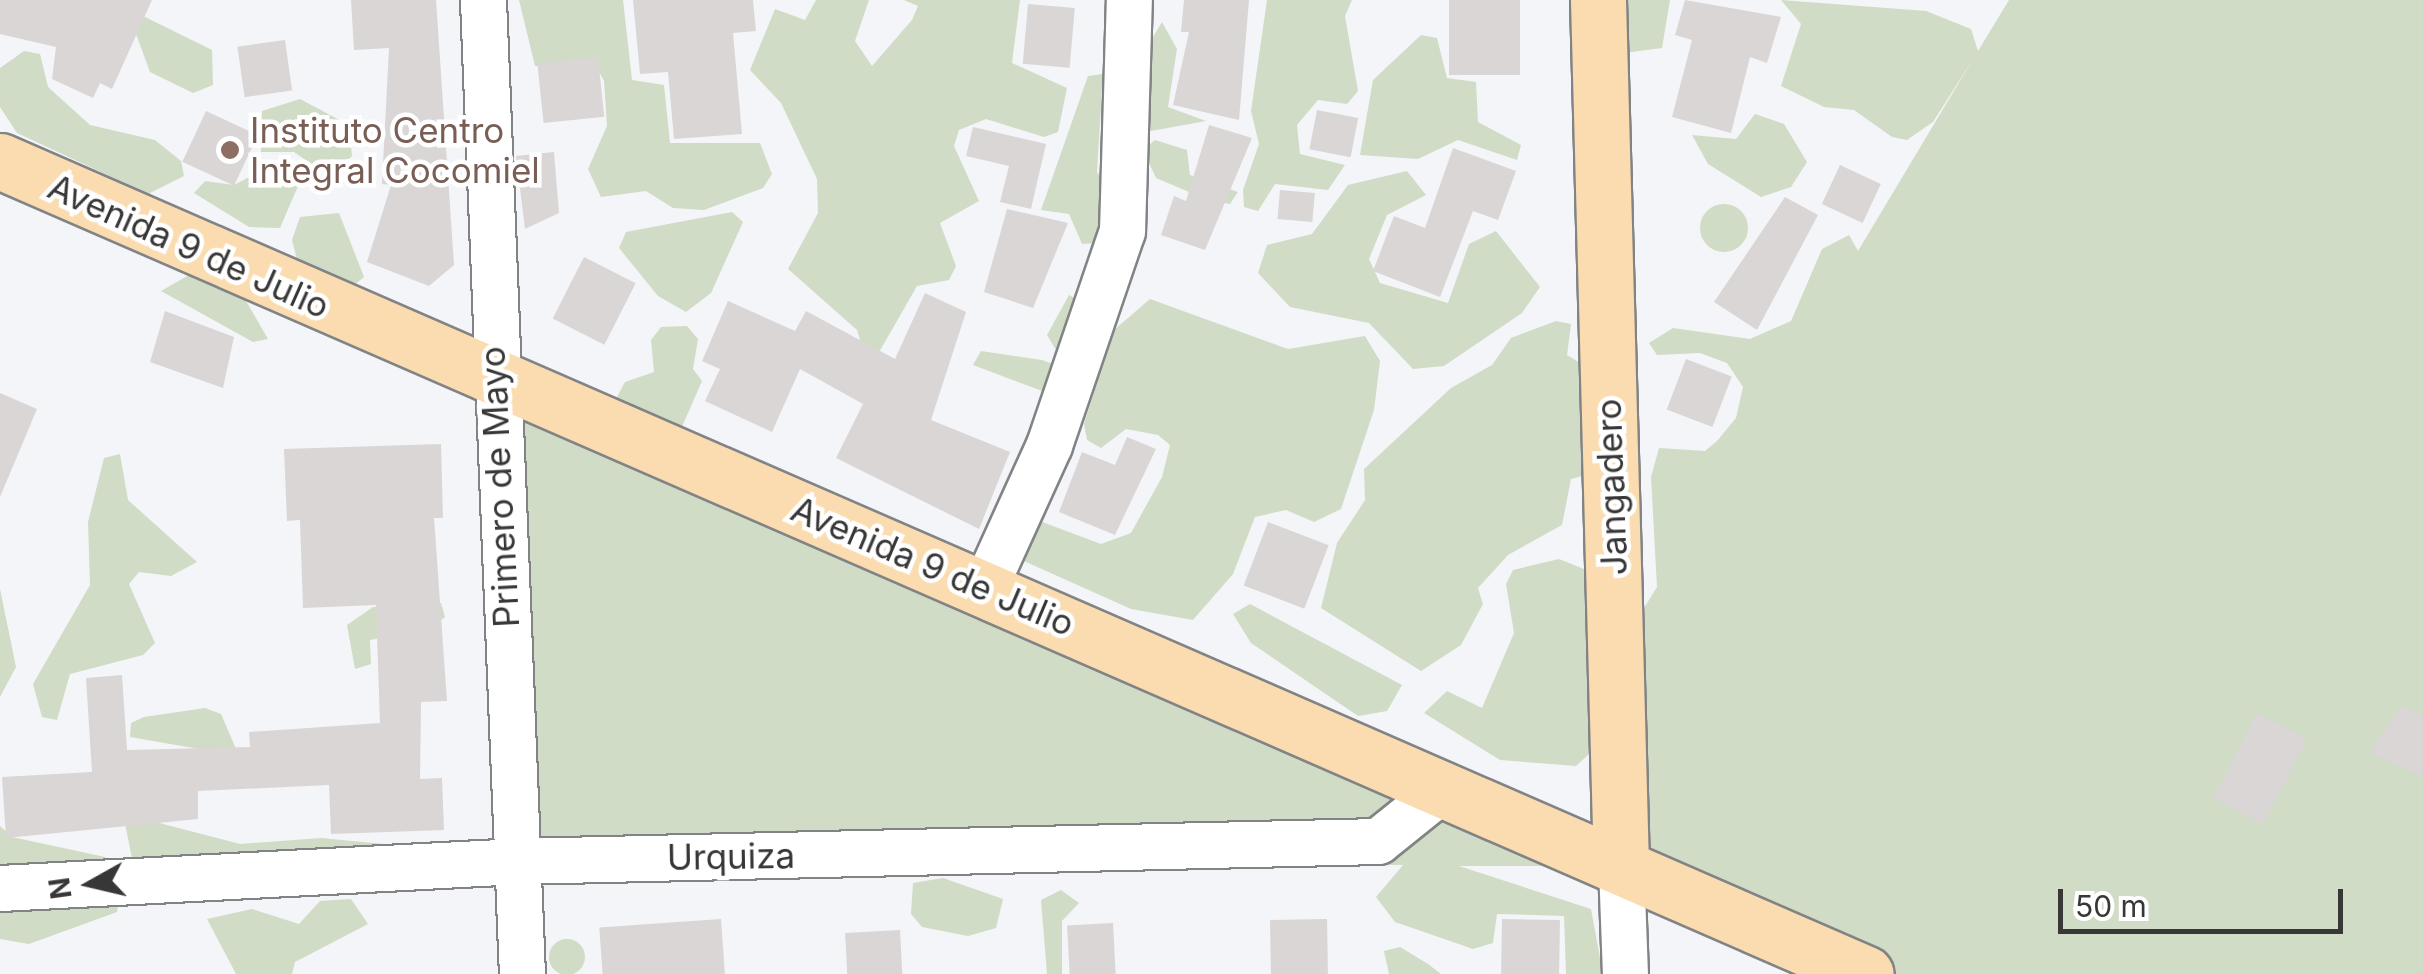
<!DOCTYPE html>
<html>
<head>
<meta charset="utf-8">
<style>
  body { margin:0 }
  #map { position:relative; width:2423px; height:974px; overflow:hidden; background:#f4f5f8; font-family:Inter,sans-serif }
  div>[style] { position:absolute }
  [style*='--x'] { left:calc(var(--x)*1px); top:calc(var(--y)*1px); width:calc(var(--w)*1px); rotate:calc(var(--a)*1deg) }
  .green>* { inset:0; background:#d0dcc5 }
  .round { border-radius:50% }
  .building>* { inset:0; background:#d9d6d5; transform-origin:0 0 }
  .roads { filter:drop-shadow(2px 0 #818385) drop-shadow(-2px 0 #818385) drop-shadow(0 2px #818385) drop-shadow(0 -2px #818385) }
  .minor>* { height:45px; margin:-22.5px; padding:0 22.5px; transform-origin:22.5px; border-radius:22.5px; background:#fff }
  .major>* { height:55px; margin:-27.5px; padding:0 27.5px; transform-origin:27.5px; border-radius:27.5px; background:#fadcb0 }
  .dots>* { width:28px; height:28px; translate:-50% -50%; box-sizing:border-box; border:5px solid #fff; border-radius:50% }
  span { translate:-50% -50%; white-space:nowrap; text-align:center; line-height:1.15; -webkit-text-stroke:9px #fff; paint-order:stroke }
  .education-label { font-size:35px; color:#785e54 }
  .left { translate:0 -50%; text-align:left }
  .street-label { font-size:35px; color:#373738 }
  .north { position:absolute; left:40px; top:834px; width:100px; height:100px; -webkit-text-stroke:8px #fff; paint-order:stroke; rotate:262deg; font-size:28px; font-weight:700; line-height:40px; text-align:center; color:#373738 }
  .north::after { content:''; display:block; margin:auto; width:35px; height:45px; background:#373738; clip-path:polygon(50% 0,100% 100%,50% 72%,0 100%) }
  .scale { position:absolute; left:2058px; top:889px; width:285px; height:45px; box-sizing:border-box; border:5px solid #373738; border-top:0; padding-left:12px; font-size:30px; line-height:35px; white-space:nowrap; color:#373738; -webkit-text-stroke:8px #fff; paint-order:stroke }
</style>
</head>
<body>
<div id="map">
  <div class="green">
    <div style="clip-path:polygon(519px 0,623px 0,632px 80px,664px 85px,670px 143px,760px 143px,772px 174px,763px 188px,704px 210px,673px 208px,646px 191px,601px 197px,588px 169px,607px 126px,604px 81px,597px 68px,535px 66px)"></div>
    <div style="clip-path:polygon(816px 0,869px 0,855px 41px,872px 66px,912px 20px,918px 6px,904px 0,1020px 0,1012px 63px,1067px 88px,1058px 132px,1044px 137px,986px 119px,959px 130px,954px 146px,979px 201px,940px 223px,956px 266px,949px 280px,917px 286px,878px 354px,865px 356px,857px 330px,788px 269px,818px 213px,817px 179px,781px 103px,750px 70px,775px 9px,805px 20px)"></div>
    <div style="clip-path:polygon(1267px 0,1352px 0,1345px 16px,1358px 91px,1347px 104px,1318px 100px,1297px 125px,1300px 154px,1345px 165px,1328px 190px,1275px 184px,1258px 211px,1244px 207px,1243px 190px,1259px 144px,1251px 111px)"></div>
    <div style="clip-path:polygon(1602px 0,1670px 0,1662px 48px,1616px 54px)"></div>
    <div style="clip-path:polygon(1781px 0,1926px 11px,1971px 29px,1978px 51px,2009px 0,2423px 0,2423px 974px,1866px 974px,1621px 866px,1459px 866px,1591px 909px,1603px 974px,1566px 974px,1564px 916px,1497px 914px,1493px 943px,1473px 949px,1395px 922px,1376px 897px,1403px 865px,518px 861px,493px 382px,1621px 865px,1644px 608px,1657px 587px,1651px 477px,1659px 448px,1705px 451px,1717px 441px,1736px 418px,1743px 387px,1727px 363px,1700px 353px,1657px 355px,1649px 343px,1673px 328px,1750px 339px,1791px 321px,1822px 249px,1849px 235px,1858px 251px,1973px 59px,1933px 122px,1907px 140px,1892px 137px,1854px 110px,1824px 107px,1781px 86px,1801px 24px)"></div>
    <div style="clip-path:polygon(143px 16px,212px 50px,213px 85px,193px 93px,150px 72px,136px 34px)"></div>
    <div style="clip-path:polygon(1162px 22px,1177px 49px,1168px 107px,1206px 121px,1151px 131px,1144px 129px,1147px 47px)"></div>
    <div style="clip-path:polygon(1421px 35px,1437px 38px,1447px 78px,1476px 82px,1478px 122px,1521px 145px,1517px 160px,1458px 140px,1418px 159px,1360px 155px,1373px 80px)"></div>
    <div style="clip-path:polygon(24px 51px,40px 54px,48px 87px,90px 125px,155px 140px,181px 161px,184px 176px,148px 194px,17px 133px,0 107px,0 68px)"></div>
    <div style="clip-path:polygon(1103px 74px,1097px 172px,1110px 191px,1096px 243px,1082px 244px,1069px 214px,1041px 210px,1088px 76px)"></div>
    <div style="clip-path:polygon(300px 99px,349px 125px,352px 156px,332px 178px,294px 152px,261px 152px,262px 111px)"></div>
    <div style="clip-path:polygon(1755px 114px,1784px 124px,1807px 162px,1791px 187px,1761px 197px,1708px 164px,1692px 135px,1736px 139px)"></div>
    <div style="clip-path:polygon(1155px 140px,1187px 150px,1190px 175px,1238px 192px,1230px 204px,1208px 200px,1156px 178px,1143px 150px)"></div>
    <div style="clip-path:polygon(274px 164px,304px 172px,280px 228px,249px 227px,194px 193px,205px 181px,234px 185px)"></div>
    <div style="clip-path:polygon(1407px 171px,1426px 195px,1387px 215px,1369px 259px,1380px 283px,1448px 303px,1469px 244px,1496px 231px,1540px 287px,1522px 313px,1444px 366px,1413px 369px,1369px 323px,1290px 307px,1258px 273px,1267px 245px,1312px 234px,1348px 185px)"></div>
    <div class="round" style="left:1700px;top:204px;width:48px;height:48px"></div>
    <div style="clip-path:polygon(732px 212px,743px 222px,711px 293px,686px 312px,658px 296px,619px 248px,626px 232px)"></div>
    <div style="clip-path:polygon(339px 213px,364px 277px,353px 286px,298px 264px,292px 240px,300px 217px)"></div>
    <div style="clip-path:polygon(189px 275px,245px 299px,268px 339px,253px 342px,161px 291px)"></div>
    <div style="clip-path:polygon(1069px 295px,1078px 300px,1062px 360px,1047px 335px)"></div>
    <div style="clip-path:polygon(1150px 299px,1288px 349px,1365px 336px,1380px 361px,1374px 410px,1341px 509px,1314px 522px,1286px 510px,1255px 517px,1233px 574px,1193px 620px,1131px 609px,1015px 557px,1029px 517px,1101px 544px,1131px 533px,1162px 477px,1170px 445px,1158px 435px,1126px 429px,1101px 448px,1087px 440px,1084px 424px,1114px 330px)"></div>
    <div style="clip-path:polygon(1556px 321px,1571px 324px,1567px 355px,1593px 371px,1586px 475px,1571px 479px,1562px 525px,1508px 555px,1478px 588px,1483px 604px,1461px 645px,1421px 671px,1321px 608px,1337px 543px,1365px 500px,1364px 469px,1451px 388px,1492px 365px,1511px 338px)"></div>
    <div style="clip-path:polygon(687px 326px,698px 339px,693px 369px,702px 381px,678px 436px,626px 411px,617px 397px,625px 382px,654px 372px,651px 340px,661px 327px)"></div>
    <div style="clip-path:polygon(981px 351px,1042px 360px,1062px 367px,1045px 392px,973px 365px)"></div>
    <div style="clip-path:polygon(120px 454px,128px 500px,197px 562px,171px 576px,139px 572px,129px 584px,155px 643px,143px 655px,70px 674px,57px 720px,42px 717px,33px 684px,90px 585px,88px 522px,104px 458px)"></div>
    <div style="clip-path:polygon(1559px 559px,1589px 571px,1600px 744px,1576px 766px,1500px 760px,1424px 713px,1447px 691px,1482px 708px,1514px 633px,1506px 584px,1513px 570px)"></div>
    <div style="clip-path:polygon(0 589px,16px 667px,0 697px)"></div>
    <div style="clip-path:polygon(441px 603px,445px 617px,431px 628px,370px 640px,371px 664px,355px 669px,347px 625px,373px 607px)"></div>
    <div style="clip-path:polygon(1250px 604px,1402px 685px,1387px 711px,1358px 716px,1251px 643px,1233px 614px)"></div>
    <div style="clip-path:polygon(205px 708px,221px 714px,239px 756px,130px 737px,131px 723px,144px 717px)"></div>
    <div style="clip-path:polygon(140px 818px,240px 844px,321px 838px,415px 847px,134px 868px,124px 819px)"></div>
    <div style="clip-path:polygon(0 826px,12px 837px,105px 857px,122px 881px,117px 912px,29px 944px,0 939px)"></div>
    <div style="clip-path:polygon(943px 878px,1003px 899px,996px 928px,968px 936px,922px 927px,911px 914px,913px 883px)"></div>
    <div style="clip-path:polygon(1061px 890px,1079px 903px,1062px 921px,1062px 974px,1047px 974px,1041px 900px)"></div>
    <div style="clip-path:polygon(351px 899px,368px 924px,295px 962px,292px 974px,236px 974px,207px 919px,252px 909px,299px 924px,320px 901px)"></div>
    <div class="round" style="left:549px;top:939px;width:36px;height:36px"></div>
    <div style="clip-path:polygon(1400px 947px,1428px 964px,1441px 974px,1389px 974px,1384px 951px)"></div>
  </div>
  <div class="building">
    <div style="clip-path:polygon(0 0,152px 0,112px 89px,100px 83px,93px 98px,52px 79px,56px 47px,0 34px)"></div>
    <div style="clip-path:polygon(351px 0,436px 0,454px 265px,429px 286px,367px 262px,391px 185px,382px 184px,389px 48px,354px 50px)"></div>
    <div style="clip-path:polygon(633px 0,753px 0,756px 31px,733px 33px,742px 134px,674px 139px,668px 72px,640px 74px)"></div>
    <div style="clip-path:polygon(1184px 0,1249px 0,1239px 120px,1173px 105px,1189px 32px,1181px 32px)"></div>
    <div style="left:1449px;top:0;width:71px;height:75px"></div>
    <div style="clip-path:polygon(1685px 0,1781px 17px,1767px 63px,1750px 57px,1731px 133px,1672px 117px,1692px 40px,1675px 35px)"></div>
    <div style="left:1028px;top:4px;width:47px;height:60px;rotate:5deg"></div>
    <div style="left:285px;top:40px;width:51px;height:48px;rotate:82deg"></div>
    <div style="left:598px;top:57px;width:60px;height:61px;rotate:84deg"></div>
    <div style="left:1317px;top:110px;width:42px;height:40px;rotate:11deg"></div>
    <div style="left:206px;top:111px;width:57px;height:56px;rotate:25deg"></div>
    <div style="clip-path:polygon(1209px 125px,1252px 138px,1205px 250px,1161px 235px,1174px 196px,1186px 201px)"></div>
    <div style="clip-path:polygon(973px 127px,1046px 144px,1031px 209px,1000px 202px,1009px 166px,966px 156px)"></div>
    <div style="clip-path:polygon(1453px 148px,1516px 171px,1498px 220px,1473px 211px,1440px 297px,1373px 271px,1394px 216px,1425px 228px)"></div>
    <div style="clip-path:polygon(554px 152px,559px 213px,525px 229px,516px 156px)"></div>
    <div style="left:1840px;top:165px;width:45px;height:43px;rotate:25deg"></div>
    <div style="left:1280px;top:190px;width:35px;height:29px;rotate:5deg"></div>
    <div style="clip-path:polygon(1785px 197px,1818px 215px,1757px 330px,1714px 302px)"></div>
    <div style="clip-path:polygon(1007px 209px,1068px 223px,1033px 308px,984px 292px)"></div>
    <div style="left:584px;top:257px;width:58px;height:69px;rotate:27deg"></div>
    <div style="clip-path:polygon(925px 293px,966px 312px,931px 420px,1010px 452px,979px 529px,836px 458px,863px 404px,800px 369px,772px 432px,705px 401px,720px 369px,702px 361px,728px 301px,795px 331px,806px 311px,895px 359px)"></div>
    <div style="clip-path:polygon(165px 311px,234px 337px,223px 388px,150px 362px)"></div>
    <div style="left:1686px;top:359px;width:49px;height:54px;rotate:21deg"></div>
    <div style="clip-path:polygon(0 393px,37px 409px,0 497px)"></div>
    <div style="clip-path:polygon(1127px 437px,1156px 449px,1115px 535px,1059px 512px,1082px 452px,1115px 465px)"></div>
    <div style="clip-path:polygon(441px 444px,443px 518px,434px 518px,447px 701px,421px 702px,420px 779px,442px 778px,444px 830px,331px 834px,329px 785px,198px 791px,198px 819px,6px 838px,2px 777px,92px 772px,86px 678px,122px 675px,127px 750px,250px 747px,249px 732px,380px 723px,376px 605px,303px 608px,300px 520px,287px 521px,284px 449px)"></div>
    <div style="left:1268px;top:522px;width:65px;height:68px;rotate:21deg"></div>
    <div style="clip-path:polygon(2402px 706px,2423px 716px,2423px 777px,2369px 752px)"></div>
    <div style="left:2257px;top:713px;width:56px;height:96px;rotate:27deg"></div>
    <div style="left:721px;top:919px;width:55px;height:122px;rotate:86deg"></div>
    <div style="left:1327px;top:919px;width:55px;height:57px;rotate:89deg"></div>
    <div style="left:1502px;top:919px;width:58px;height:55px;rotate:1deg"></div>
    <div style="left:1113px;top:923px;width:51px;height:46px;rotate:87deg"></div>
    <div style="left:900px;top:930px;width:44px;height:55px;rotate:87deg"></div>
  </div>
  <div class="roads">
    <div class="minor">
      <div style="--x:483;--y:0;--w:975;--a:87.71"></div>
      <div style="--x:985;--y:586;--w:155;--a:-65.6"></div>
      <div style="--x:1049;--y:445;--w:226;--a:-71.2"></div>
      <div style="--x:1122;--y:231;--w:231;--a:-88.3"></div>
      <div style="--x:1621;--y:866;--w:108;--a:87.9"></div>
      <div style="--x:0;--y:888;--w:519;--a:-2.98"></div>
      <div style="--x:518;--y:861;--w:860;--a:-1.33"></div>
      <div style="--x:1378;--y:841;--w:85;--a:-38.8"></div>
    </div>
    <div class="major">
      <div style="--x:1598;--y:0;--w:866;--a:88.48"></div>
      <div style="--x:0;--y:161;--w:2035;--a:23.54"></div>
    </div>
  </div>
  <div class="dots">
    <div style="left:230px;top:150px;background:#8d6e63"></div>
  </div>
  <div class="education-label">
    <span class="left" style="left:250px;top:150px">Instituto Centro<br>Integral Cocomiel</span>
  </div>
  <div class="street-label">
    <span style="left:189px;top:246px;rotate:24deg">Avenida 9 de Julio</span>
    <span style="left:499px;top:487px;rotate:-93deg">Primero de Mayo</span>
    <span style="left:1611px;top:487px;rotate:-92deg">Jangadero</span>
    <span style="left:933px;top:566px;rotate:23deg">Avenida 9 de Julio</span>
    <span style="left:731px;top:856px;rotate:-1deg">Urquiza</span>
  </div>
  <div class="north">N</div>
  <div class="scale">50 m</div>
</div>
</body>
</html>
